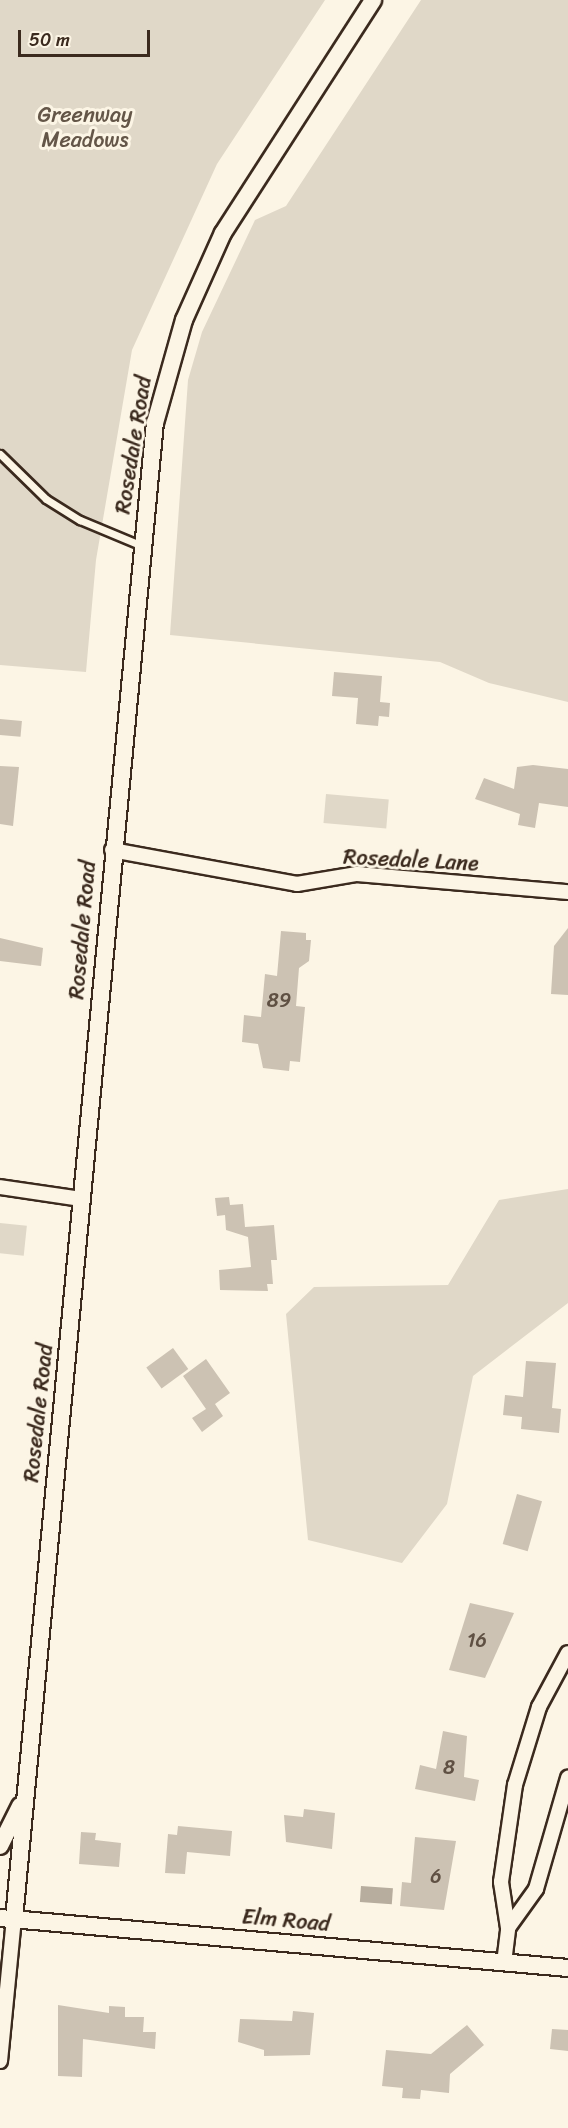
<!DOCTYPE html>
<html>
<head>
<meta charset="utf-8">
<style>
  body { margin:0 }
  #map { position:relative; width:568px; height:2128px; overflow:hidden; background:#fcf5e5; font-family:Sriracha,sans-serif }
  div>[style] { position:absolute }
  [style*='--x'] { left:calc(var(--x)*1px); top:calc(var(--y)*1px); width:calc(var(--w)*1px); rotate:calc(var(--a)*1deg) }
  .green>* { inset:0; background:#e0d8c8; transform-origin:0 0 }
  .water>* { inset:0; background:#b7ad9e; transform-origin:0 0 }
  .building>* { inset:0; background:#ccc2b3; transform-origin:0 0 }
  .roads { filter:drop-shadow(2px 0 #3b2a1e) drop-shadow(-2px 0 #3b2a1e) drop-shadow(0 2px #3b2a1e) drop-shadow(0 -2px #3b2a1e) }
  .service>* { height:7px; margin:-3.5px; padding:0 3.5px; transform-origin:3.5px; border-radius:3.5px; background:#fcf5e5 }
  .minor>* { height:14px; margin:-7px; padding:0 7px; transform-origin:7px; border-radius:7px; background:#fcf5e5 }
  .tertiary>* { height:16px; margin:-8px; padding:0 8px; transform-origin:8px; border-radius:8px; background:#fcf5e5 }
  span { translate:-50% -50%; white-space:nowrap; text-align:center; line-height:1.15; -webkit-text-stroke:6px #fcf5e5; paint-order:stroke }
  .number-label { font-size:20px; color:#5f5043 }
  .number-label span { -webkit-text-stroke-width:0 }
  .park-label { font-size:22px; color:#645648 }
  .street-label { font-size:22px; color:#3b2a1e }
  .scale { position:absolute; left:18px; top:30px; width:132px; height:27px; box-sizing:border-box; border:3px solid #3b2a1e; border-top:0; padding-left:8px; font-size:18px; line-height:21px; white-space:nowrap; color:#3b2a1e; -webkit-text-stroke:4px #fcf5e5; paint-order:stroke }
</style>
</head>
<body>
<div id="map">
  <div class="green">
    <div style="clip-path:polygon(0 0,325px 0,217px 164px,132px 350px,96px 560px,86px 672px,0 665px)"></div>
    <div style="clip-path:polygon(421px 0,568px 0,568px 702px,489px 683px,440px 662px,170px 635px,188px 380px,202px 332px,255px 220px,286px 206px)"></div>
    <div style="left:326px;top:794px;width:63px;height:29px;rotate:5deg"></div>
    <div style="clip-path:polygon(568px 1189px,568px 1303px,473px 1376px,447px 1504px,402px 1563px,308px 1540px,286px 1314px,314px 1287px,448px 1285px,499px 1200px)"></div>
    <div style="left:0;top:1223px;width:27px;height:30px;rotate:6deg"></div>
  </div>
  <div class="water">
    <div style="left:361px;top:1886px;width:32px;height:16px;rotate:4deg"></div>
  </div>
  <div class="building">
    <div style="clip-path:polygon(334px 672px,382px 676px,380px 702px,390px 703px,389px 717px,379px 716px,378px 726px,356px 724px,358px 698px,332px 696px)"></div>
    <div style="left:0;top:719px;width:22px;height:16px;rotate:5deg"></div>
    <div style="clip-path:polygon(533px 765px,568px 769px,568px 807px,539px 803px,535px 828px,518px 825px,520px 814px,475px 799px,484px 778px,514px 789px,517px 767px)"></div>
    <div style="clip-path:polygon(0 766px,19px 767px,13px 826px,0 824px)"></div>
    <div style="clip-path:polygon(568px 928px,568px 995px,551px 994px,554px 946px)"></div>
    <div style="clip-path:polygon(281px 931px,306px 933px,306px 940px,311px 940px,309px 961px,299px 968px,296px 1006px,305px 1007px,300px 1062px,290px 1061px,289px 1071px,263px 1068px,258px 1044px,242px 1042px,244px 1015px,261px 1017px,265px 974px,277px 976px)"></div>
    <div style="clip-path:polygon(0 938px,43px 948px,41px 966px,0 961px)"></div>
    <div style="clip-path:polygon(229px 1197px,230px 1205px,243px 1204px,245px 1227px,274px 1225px,277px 1260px,271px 1260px,273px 1284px,267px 1284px,268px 1291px,220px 1290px,219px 1270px,251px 1267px,248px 1237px,226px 1230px,225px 1215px,217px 1216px,215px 1198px)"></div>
    <div style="left:173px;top:1348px;width:26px;height:33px;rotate:54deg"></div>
    <div style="clip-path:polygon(206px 1359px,230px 1393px,215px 1404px,223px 1416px,202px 1432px,192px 1418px,206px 1409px,183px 1376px)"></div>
    <div style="clip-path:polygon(526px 1361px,556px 1363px,552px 1408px,561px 1409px,559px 1433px,521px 1429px,522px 1417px,503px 1415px,505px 1395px,523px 1397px)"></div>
    <div style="left:517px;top:1494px;width:26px;height:52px;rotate:16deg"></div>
    <div style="clip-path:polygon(470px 1603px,514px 1613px,485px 1678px,449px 1670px)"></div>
    <div style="clip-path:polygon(443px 1731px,467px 1736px,464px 1777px,479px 1780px,475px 1801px,415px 1789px,420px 1765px,436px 1769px)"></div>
    <div style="clip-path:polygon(304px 1809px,335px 1813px,332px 1849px,286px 1842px,284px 1815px,303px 1817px)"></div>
    <div style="clip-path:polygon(178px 1826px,232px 1831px,230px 1856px,187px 1852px,185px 1874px,165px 1873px,168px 1834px,177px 1835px)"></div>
    <div style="clip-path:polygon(81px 1832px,96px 1833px,95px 1840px,121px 1843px,119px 1867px,79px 1864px)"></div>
    <div style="clip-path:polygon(415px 1837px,456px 1841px,444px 1910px,400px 1906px,402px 1882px,411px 1883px)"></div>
    <div style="clip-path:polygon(58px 2005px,109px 2013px,109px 2006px,125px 2007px,125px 2017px,144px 2017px,143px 2032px,156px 2032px,155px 2049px,83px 2039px,82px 2077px,58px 2076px)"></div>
    <div style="clip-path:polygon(293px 2011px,314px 2013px,310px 2055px,264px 2056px,264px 2050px,238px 2042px,240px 2019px,292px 2021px)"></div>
    <div style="clip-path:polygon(467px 2025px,484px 2045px,450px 2074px,449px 2093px,421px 2090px,420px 2099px,402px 2098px,403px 2088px,382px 2086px,386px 2050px,431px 2054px)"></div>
    <div style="clip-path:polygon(552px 2029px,568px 2030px,568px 2051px,550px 2049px)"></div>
  </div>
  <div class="roads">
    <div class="service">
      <div style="--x:0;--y:454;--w:64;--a:44.4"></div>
      <div style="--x:46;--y:499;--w:40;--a:32"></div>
      <div style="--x:80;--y:520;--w:65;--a:22.6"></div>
    </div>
    <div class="minor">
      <div style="--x:112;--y:850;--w:188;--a:10.4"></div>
      <div style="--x:297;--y:884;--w:61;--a:-9.5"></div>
      <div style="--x:357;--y:874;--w:212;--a:4.9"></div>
      <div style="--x:0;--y:1187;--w:82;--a:8.4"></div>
      <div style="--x:508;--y:1928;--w:48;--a:-54.3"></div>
      <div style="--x:536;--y:1889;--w:116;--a:-73.9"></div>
      <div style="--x:504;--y:1963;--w:35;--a:-83"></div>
      <div style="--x:508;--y:1928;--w:47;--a:-98.7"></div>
      <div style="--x:501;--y:1882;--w:98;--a:-81.8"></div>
      <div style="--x:515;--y:1785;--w:82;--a:-72.9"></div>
      <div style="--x:539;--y:1707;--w:61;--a:-61.8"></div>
      <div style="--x:0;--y:2061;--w:143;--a:-84.4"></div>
    </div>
    <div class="tertiary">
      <div style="--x:0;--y:1846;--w:45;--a:-63.4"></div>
      <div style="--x:0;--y:1918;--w:570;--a:5.03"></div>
      <div style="--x:14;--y:1919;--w:1503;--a:-84.62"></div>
      <div style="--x:155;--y:423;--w:107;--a:-74.3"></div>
      <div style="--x:184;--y:320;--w:95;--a:-65.9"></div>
      <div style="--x:223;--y:233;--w:277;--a:-57.2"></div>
    </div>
  </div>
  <div class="number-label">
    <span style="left:279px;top:1000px">89</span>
    <span style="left:477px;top:1640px">16</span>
    <span style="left:449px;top:1767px">8</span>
    <span style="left:436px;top:1876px">6</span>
  </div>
  <div class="park-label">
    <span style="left:85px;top:127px">Greenway<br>Meadows</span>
  </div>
  <div class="street-label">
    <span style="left:133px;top:445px;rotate:-81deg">Rosedale Road</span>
    <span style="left:411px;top:860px;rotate:3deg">Rosedale Lane</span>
    <span style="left:82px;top:930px;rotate:-85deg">Rosedale Road</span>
    <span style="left:38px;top:1413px;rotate:-84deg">Rosedale Road</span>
    <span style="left:286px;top:1920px;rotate:5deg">Elm Road</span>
  </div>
  <div class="scale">50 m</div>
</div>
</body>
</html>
